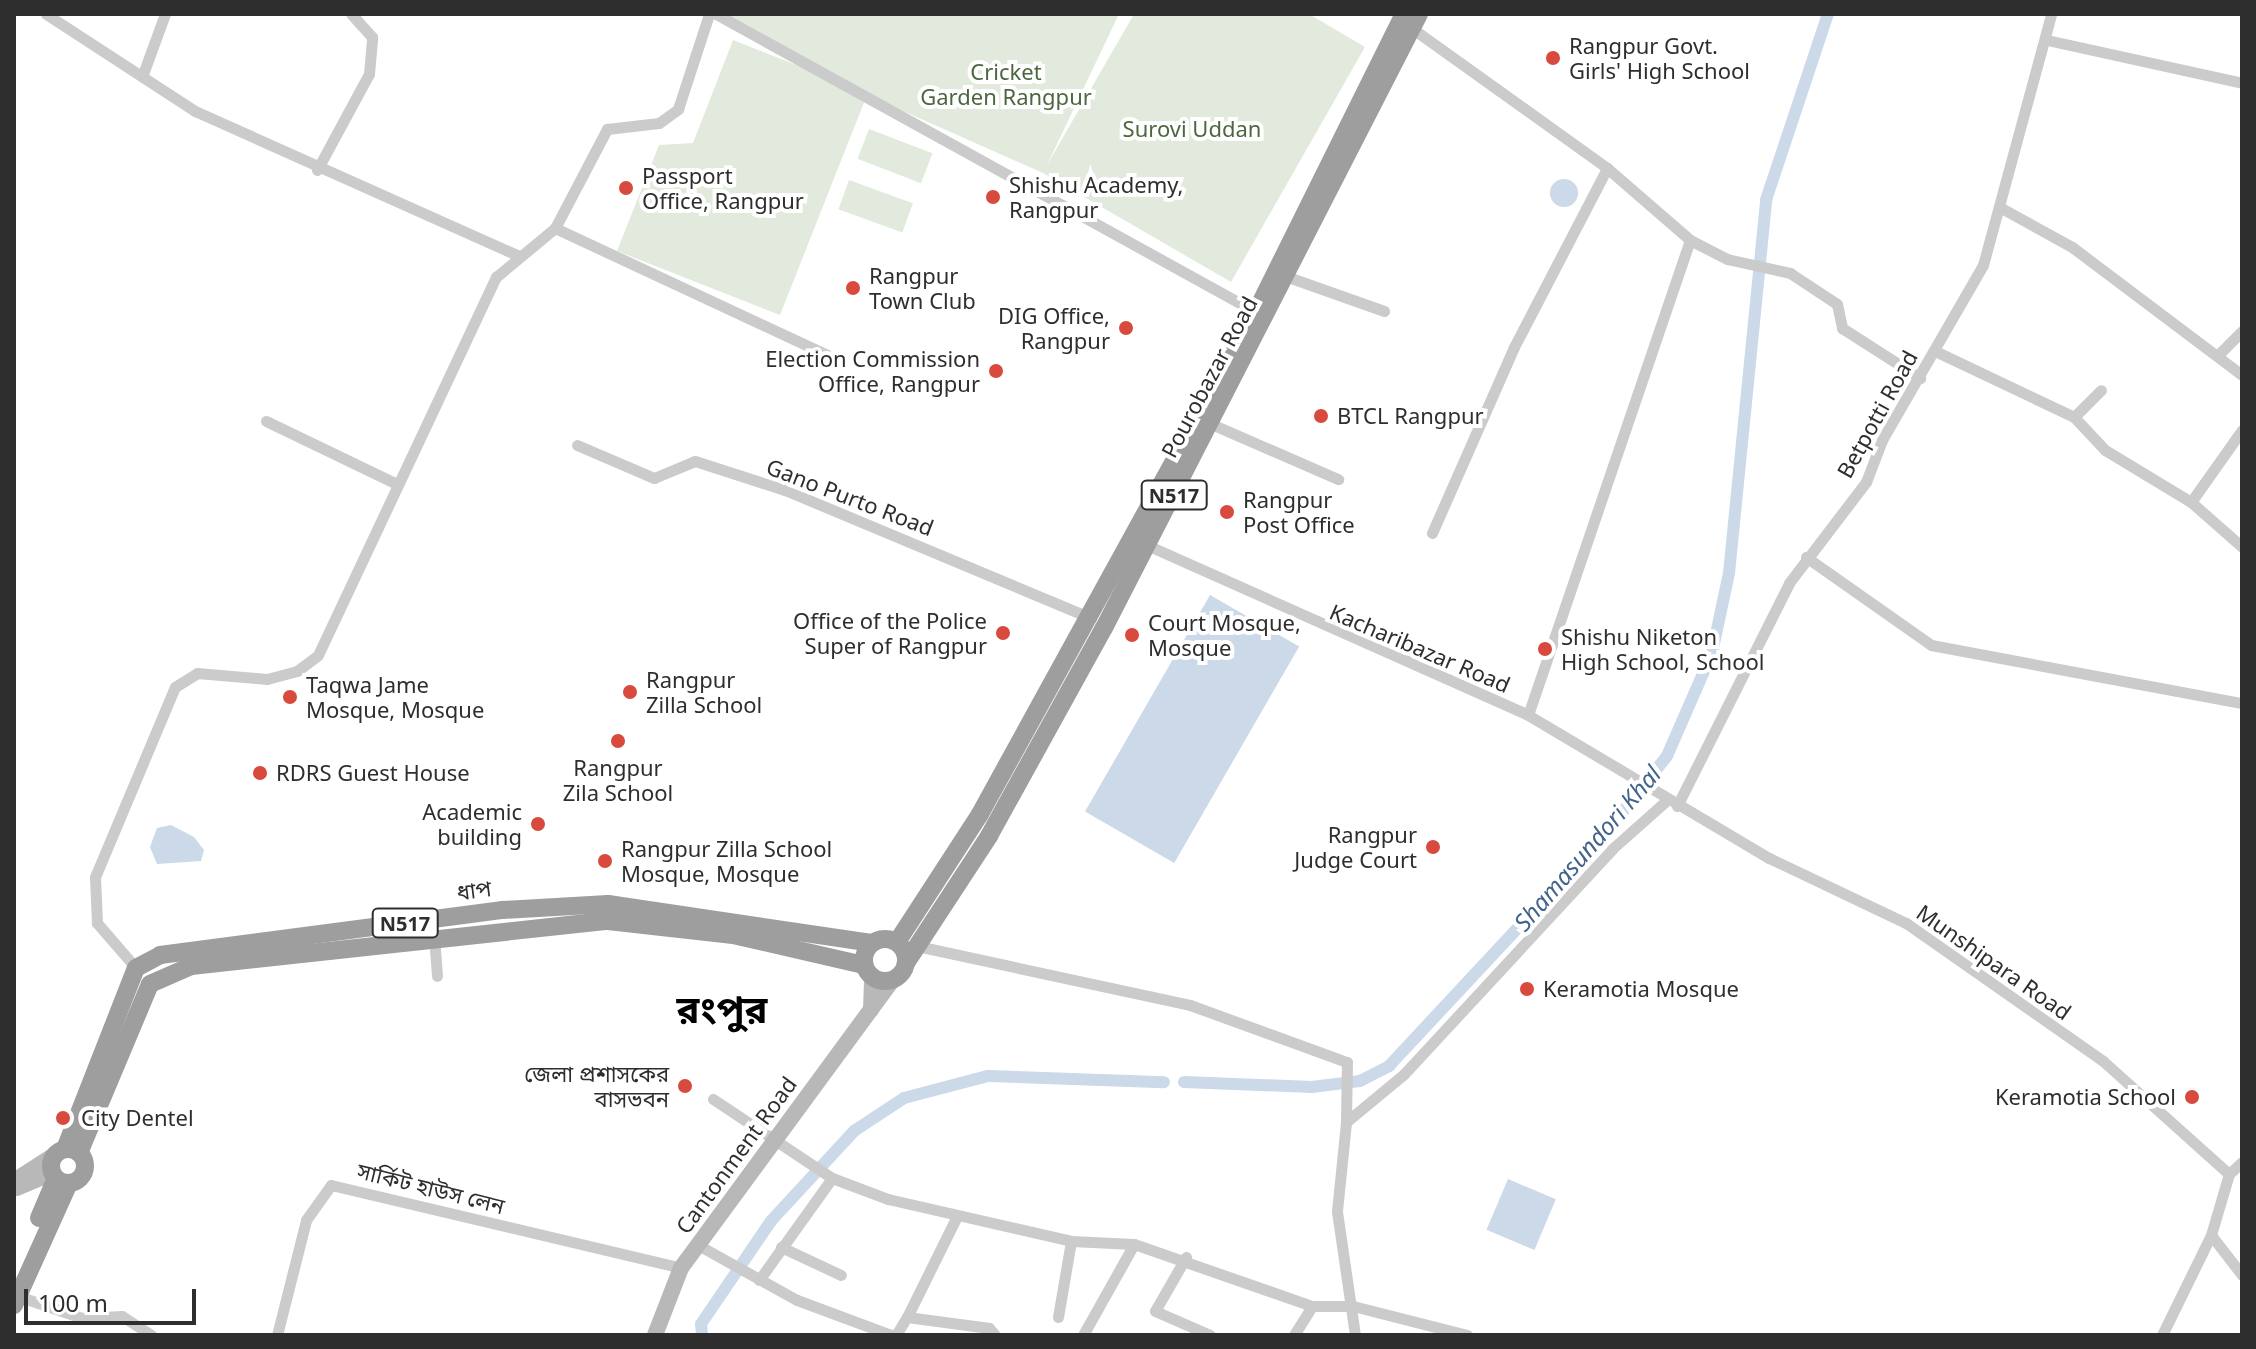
<!DOCTYPE html>
<html>
<head>
<meta charset="utf-8">
<style>
  body { margin:0 }
  #map { position:relative; width:2256px; height:1349px; overflow:hidden; background:#fff; font-family:"Noto Sans","Noto Sans Bengali",sans-serif }
  div>[style] { position:absolute }
  [style*='--x'] { left:calc(var(--x)*1px); top:calc(var(--y)*1px); width:calc(var(--w)*1px); rotate:calc(var(--a)*1deg) }
  .green>* { inset:0; background:#e2eadd; transform-origin:0 0 }
  .water>* { inset:0; background:#cbd9e9; transform-origin:0 0 }
  .round { border-radius:50% }
  .canal>* { height:12px; margin:-6px; padding:0 6px; transform-origin:6px; border-radius:6px; background:#cbd9e9 }
  .minor>* { height:11px; margin:-5.5px; padding:0 5.5px; transform-origin:5.5px; border-radius:5.5px; background:#cbcbcb }
  .secondary>* { height:16px; margin:-8px; padding:0 8px; transform-origin:8px; border-radius:8px; background:#b8b8b8 }
  .trunk>* { height:18px; margin:-9px; padding:0 9px; transform-origin:9px; border-radius:9px; background:#9e9e9e }
  .trunk>.ring { margin:-9px; padding:0; box-sizing:content-box; background:none; border:18px solid #9e9e9e; border-radius:50% }
  .dots>* { width:22px; height:22px; translate:-50% -50%; box-sizing:border-box; border:4px solid #fff; border-radius:50% }
  span { translate:-50% -50%; white-space:nowrap; text-align:center; line-height:1.15; -webkit-text-stroke:8px #fff; paint-order:stroke }
  .shield-label span { padding:2px 6px; background:#fff; border:2px solid; border-radius:6px; -webkit-text-stroke-width:0 }
  .shield-label { font-size:20px; color:#2e2e2e; font-weight:700 }
  .poi-label { font-size:22px; color:#2e2e2e }
  .left { translate:0 -50%; text-align:left }
  .right { translate:-100% -50%; text-align:right }
  .park-label { font-size:22px; color:#4c673f }
  .street-label { font-size:22px; color:#2e2e2e }
  .water-label { font-size:24px; color:#42648a; font-style:italic }
  .town-label { font-size:38px; color:#000; font-weight:700 }
  .frame { position:absolute; inset:0; border:16px solid #2e2e2e; pointer-events:none }
  .scale { position:absolute; left:24px; top:1289px; width:172px; height:36px; box-sizing:border-box; border:4px solid #2e2e2e; border-top:0; padding-left:10px; font-size:24px; line-height:28px; white-space:nowrap; color:#2e2e2e; -webkit-text-stroke:6px #fff; paint-order:stroke }
</style>
</head>
<body>
<div id="map">
  <div class="green">
    <div style="clip-path:polygon(704px 14px,1119px 14px,1047px 165px,1134px 14px,1309px 14px,1365px 47px,1231px 282px,1043px 173px,867px 95px,780px 315px,617px 251px,659px 145px,693px 143px,733px 40px,840px 82px)"></div>
    <div style="left:869px;top:129px;width:68px;height:32px;rotate:21deg"></div>
    <div style="left:849px;top:180px;width:68px;height:31px;rotate:20deg"></div>
  </div>
  <div class="water">
    <div class="round" style="left:1550px;top:179px;width:28px;height:28px"></div>
    <div style="left:1210px;top:595px;width:103px;height:250px;rotate:30deg"></div>
    <div style="clip-path:polygon(171px 825px,194px 837px,204px 850px,201px 861px,157px 864px,150px 847px,157px 828px)"></div>
    <div style="left:1508px;top:1179px;width:52px;height:55px;rotate:23deg"></div>
  </div>
  <div class="canal">
    <div style="--x:1184;--y:1082;--w:128;--a:2.2"></div>
    <div style="--x:1312;--y:1087;--w:48;--a:-7.1"></div>
    <div style="--x:1360;--y:1081;--w:33;--a:-27"></div>
    <div style="--x:1389;--y:1066;--w:311;--a:-47"></div>
    <div style="--x:1601;--y:839;--w:106;--a:-51.5"></div>
    <div style="--x:1667;--y:756;--w:112;--a:-66.4"></div>
    <div style="--x:1712;--y:653;--w:82;--a:-78"></div>
    <div style="--x:1729;--y:573;--w:375;--a:-84.3"></div>
    <div style="--x:1766;--y:200;--w:196;--a:-71.6"></div>
    <div style="--x:702;--y:1335;--w:11;--a:-95"></div>
    <div style="--x:701;--y:1324;--w:125;--a:-55.8"></div>
    <div style="--x:771;--y:1221;--w:122;--a:-47.3"></div>
    <div style="--x:854;--y:1131;--w:60;--a:-33.4"></div>
    <div style="--x:904;--y:1098;--w:87;--a:-14.7"></div>
    <div style="--x:988;--y:1076;--w:176;--a:2"></div>
  </div>
  <div class="minor">
    <div style="--x:46;--y:14;--w:178;--a:33.1"></div>
    <div style="--x:195;--y:111;--w:353;--a:24.1"></div>
    <div style="--x:716;--y:14;--w:617;--a:28.89"></div>
    <div style="--x:1413;--y:29;--w:239;--a:35.6"></div>
    <div style="--x:1607;--y:168;--w:110;--a:40.9"></div>
    <div style="--x:1690;--y:240;--w:42;--a:27.2"></div>
    <div style="--x:1727;--y:259;--w:65;--a:12.5"></div>
    <div style="--x:1790;--y:273;--w:56;--a:33.4"></div>
    <div style="--x:1837;--y:304;--w:25;--a:78"></div>
    <div style="--x:1842;--y:328;--w:93;--a:32.7"></div>
    <div style="--x:2047;--y:40;--w:200;--a:12.4"></div>
    <div style="--x:143;--y:74;--w:64;--a:-69.9"></div>
    <div style="--x:317;--y:170;--w:109;--a:-61.6"></div>
    <div style="--x:369;--y:74;--w:37;--a:-85"></div>
    <div style="--x:372;--y:37;--w:31;--a:-132"></div>
    <div style="--x:2003;--y:209;--w:79;--a:28.8"></div>
    <div style="--x:2072;--y:247;--w:213;--a:37"></div>
    <div style="--x:555;--y:228;--w:310;--a:25"></div>
    <div style="--x:1288;--y:277;--w:102;--a:19.5"></div>
    <div style="--x:1935;--y:351;--w:154;--a:25.4"></div>
    <div style="--x:2074;--y:417;--w:45;--a:46.8"></div>
    <div style="--x:2105;--y:450;--w:100;--a:31.2"></div>
    <div style="--x:2191;--y:502;--w:68;--a:41.4"></div>
    <div style="--x:2219;--y:354;--w:33;--a:-45"></div>
    <div style="--x:2074;--y:417;--w:38;--a:-45"></div>
    <div style="--x:266;--y:421;--w:143;--a:25.7"></div>
    <div style="--x:1209;--y:423;--w:141;--a:23.5"></div>
    <div style="--x:577;--y:445;--w:84;--a:23.2"></div>
    <div style="--x:654;--y:478;--w:44;--a:-22.5"></div>
    <div style="--x:695;--y:461;--w:95;--a:17.9"></div>
    <div style="--x:785;--y:490;--w:332;--a:22.7"></div>
    <div style="--x:2191;--y:502;--w:88;--a:-54.7"></div>
    <div style="--x:1432;--y:533;--w:203;--a:-66.2"></div>
    <div style="--x:1514;--y:347;--w:202;--a:-62.5"></div>
    <div style="--x:1149;--y:546;--w:415;--a:24"></div>
    <div style="--x:1528;--y:715;--w:280;--a:30.7"></div>
    <div style="--x:1769;--y:858;--w:152;--a:25.4"></div>
    <div style="--x:1906;--y:923;--w:241;--a:35"></div>
    <div style="--x:2103;--y:1061;--w:169;--a:41.9"></div>
    <div style="--x:1806;--y:557;--w:153;--a:35.1"></div>
    <div style="--x:1931;--y:645;--w:316;--a:10.6"></div>
    <div style="--x:1528;--y:715;--w:502;--a:-71.17"></div>
    <div style="--x:1677;--y:806;--w:250;--a:-63.3"></div>
    <div style="--x:1789;--y:583;--w:127;--a:-52.7"></div>
    <div style="--x:1866;--y:482;--w:45;--a:-69.1"></div>
    <div style="--x:1882;--y:440;--w:202;--a:-60"></div>
    <div style="--x:1983;--y:265;--w:260;--a:-74.8"></div>
    <div style="--x:434;--y:936;--w:40;--a:85.7"></div>
    <div style="--x:917;--y:946;--w:279;--a:12.2"></div>
    <div style="--x:1190;--y:1005;--w:167;--a:20"></div>
    <div style="--x:1347;--y:1062;--w:60;--a:91"></div>
    <div style="--x:136;--y:968;--w:60;--a:-130.9"></div>
    <div style="--x:97;--y:923;--w:46;--a:-92.5"></div>
    <div style="--x:95;--y:877;--w:206;--a:-67.2"></div>
    <div style="--x:175;--y:687;--w:26;--a:-32"></div>
    <div style="--x:197;--y:673;--w:70;--a:4.9"></div>
    <div style="--x:267;--y:679;--w:31;--a:-15"></div>
    <div style="--x:297;--y:671;--w:26;--a:-37"></div>
    <div style="--x:318;--y:655;--w:418;--a:-64.8"></div>
    <div style="--x:496;--y:277;--w:77;--a:-39.7"></div>
    <div style="--x:555;--y:228;--w:112;--a:-62.3"></div>
    <div style="--x:607;--y:129;--w:52;--a:-6.6"></div>
    <div style="--x:659;--y:123;--w:24;--a:-36"></div>
    <div style="--x:678;--y:109;--w:100;--a:-71.9"></div>
    <div style="--x:713;--y:1099;--w:143;--a:33.6"></div>
    <div style="--x:832;--y:1178;--w:60;--a:20.6"></div>
    <div style="--x:888;--y:1199;--w:188;--a:12.9"></div>
    <div style="--x:1071;--y:1241;--w:63;--a:2.7"></div>
    <div style="--x:1134;--y:1244;--w:188;--a:19.2"></div>
    <div style="--x:1312;--y:1306;--w:41;--a:0"></div>
    <div style="--x:1353;--y:1306;--w:118;--a:14.3"></div>
    <div style="--x:2229;--y:1174;--w:18;--a:-43"></div>
    <div style="--x:957;--y:1216;--w:113;--a:116.3"></div>
    <div style="--x:907;--y:1317;--w:83;--a:7.6"></div>
    <div style="--x:989;--y:1328;--w:9;--a:49"></div>
    <div style="--x:2211;--y:1235;--w:51;--a:52.2"></div>
    <div style="--x:698;--y:1245;--w:113;--a:29.1"></div>
    <div style="--x:797;--y:1300;--w:100;--a:20.4"></div>
    <div style="--x:781;--y:1247;--w:66;--a:25"></div>
    <div style="--x:1186;--y:1257;--w:62;--a:119.9"></div>
    <div style="--x:1155;--y:1311;--w:60;--a:23.6"></div>
    <div style="--x:759;--y:1280;--w:125;--a:-54.4"></div>
    <div style="--x:15;--y:1295;--w:71;--a:18.9"></div>
    <div style="--x:82;--y:1318;--w:40;--a:-2.9"></div>
    <div style="--x:122;--y:1316;--w:35;--a:33"></div>
    <div style="--x:1058;--y:1317;--w:77;--a:-80.3"></div>
    <div style="--x:277;--y:1335;--w:119;--a:-75.8"></div>
    <div style="--x:306;--y:1220;--w:43;--a:-54.5"></div>
    <div style="--x:331;--y:1185;--w:360;--a:13.3"></div>
    <div style="--x:896;--y:1335;--w:21;--a:-59"></div>
    <div style="--x:1083;--y:1335;--w:104;--a:-60.7"></div>
    <div style="--x:1294;--y:1335;--w:34;--a:-58"></div>
    <div style="--x:1355;--y:1335;--w:125;--a:-98.3"></div>
    <div style="--x:1337;--y:1211;--w:89;--a:-84.2"></div>
    <div style="--x:1346;--y:1122;--w:75;--a:-39.6"></div>
    <div style="--x:1404;--y:1074;--w:306;--a:-47.2"></div>
    <div style="--x:1612;--y:849;--w:72;--a:-41.6"></div>
    <div style="--x:2162;--y:1335;--w:111;--a:-63.9"></div>
    <div style="--x:2211;--y:1235;--w:64;--a:-73.6"></div>
  </div>
  <div class="secondary">
    <div style="--x:871;--y:1010;--w:33;--a:-88"></div>
    <div style="--x:14;--y:1181;--w:48;--a:-33"></div>
    <div style="--x:17;--y:1188;--w:38;--a:-23"></div>
    <div style="--x:655;--y:1335;--w:72;--a:-68.8"></div>
    <div style="--x:681;--y:1268;--w:358;--a:-53.7"></div>
  </div>
  <div class="trunk">
    <div class="ring" style="left:864px;top:939px;width:24px;height:24px"></div>
    <div style="--x:897;--y:942;--w:153;--a:-57"></div>
    <div style="--x:980;--y:814;--w:573;--a:-61.2"></div>
    <div style="--x:1256;--y:312;--w:333;--a:-63.6"></div>
    <div style="--x:906;--y:963;--w:152;--a:-56.8"></div>
    <div style="--x:989;--y:836;--w:238;--a:-61.1"></div>
    <div style="--x:1104;--y:628;--w:690;--a:-62.84"></div>
    <div style="--x:65;--y:1149;--w:194;--a:-68.6"></div>
    <div style="--x:136;--y:968;--w:27;--a:-28"></div>
    <div style="--x:160;--y:955;--w:346;--a:-7.5"></div>
    <div style="--x:503;--y:910;--w:105;--a:-3.3"></div>
    <div style="--x:608;--y:904;--w:266;--a:8.4"></div>
    <div class="ring" style="left:51px;top:1149px;width:16px;height:16px"></div>
    <div style="--x:79;--y:1153;--w:183;--a:-67.2"></div>
    <div style="--x:150;--y:984;--w:45;--a:-23.7"></div>
    <div style="--x:191;--y:966;--w:419;--a:-6.2"></div>
    <div style="--x:608;--y:921;--w:126;--a:6.4"></div>
    <div style="--x:733;--y:935;--w:134;--a:12.9"></div>
    <div style="--x:39;--y:1218;--w:43;--a:-67"></div>
    <div style="--x:14;--y:1305;--w:134;--a:-65.7"></div>
  </div>
  <div class="dots">
    <div style="left:1553px;top:58px;background:#d8493e"></div>
    <div style="left:626px;top:188px;background:#d8493e"></div>
    <div style="left:993px;top:197px;background:#d8493e"></div>
    <div style="left:853px;top:288px;background:#d8493e"></div>
    <div style="left:1126px;top:328px;background:#d8493e"></div>
    <div style="left:996px;top:371px;background:#d8493e"></div>
    <div style="left:1321px;top:416px;background:#d8493e"></div>
    <div style="left:1227px;top:512px;background:#d8493e"></div>
    <div style="left:1003px;top:633px;background:#d8493e"></div>
    <div style="left:1132px;top:635px;background:#d8493e"></div>
    <div style="left:1545px;top:649px;background:#d8493e"></div>
    <div style="left:630px;top:692px;background:#d8493e"></div>
    <div style="left:290px;top:697px;background:#d8493e"></div>
    <div style="left:618px;top:741px;background:#d8493e"></div>
    <div style="left:260px;top:773px;background:#d8493e"></div>
    <div style="left:538px;top:824px;background:#d8493e"></div>
    <div style="left:1433px;top:847px;background:#d8493e"></div>
    <div style="left:605px;top:861px;background:#d8493e"></div>
    <div style="left:1527px;top:989px;background:#d8493e"></div>
    <div style="left:685px;top:1086px;background:#d8493e"></div>
    <div style="left:2192px;top:1097px;background:#d8493e"></div>
    <div style="left:63px;top:1118px;background:#d8493e"></div>
  </div>
  <div class="shield-label">
    <span style="left:1174px;top:495px">N517</span>
    <span style="left:405px;top:923px">N517</span>
  </div>
  <div class="poi-label">
    <span class="left" style="left:1569px;top:58px">Rangpur Govt.<br>Girls' High School</span>
    <span class="left" style="left:642px;top:188px">Passport<br>Office, Rangpur</span>
    <span class="left" style="left:1009px;top:197px">Shishu Academy,<br>Rangpur</span>
    <span class="left" style="left:869px;top:288px">Rangpur<br>Town Club</span>
    <span class="right" style="left:1110px;top:328px">DIG Office,<br>Rangpur</span>
    <span class="right" style="left:980px;top:371px">Election Commission<br>Office, Rangpur</span>
    <span class="left" style="left:1337px;top:416px">BTCL Rangpur</span>
    <span class="left" style="left:1243px;top:512px">Rangpur<br>Post Office</span>
    <span class="right" style="left:987px;top:633px">Office of the Police<br>Super of Rangpur</span>
    <span class="left" style="left:1148px;top:635px">Court Mosque,<br>Mosque</span>
    <span class="left" style="left:1561px;top:649px">Shishu Niketon<br>High School, School</span>
    <span class="left" style="left:646px;top:692px">Rangpur<br>Zilla School</span>
    <span class="left" style="left:306px;top:697px">Taqwa Jame<br>Mosque, Mosque</span>
    <span style="left:618px;top:780px">Rangpur<br>Zila School</span>
    <span class="left" style="left:276px;top:773px">RDRS Guest House</span>
    <span class="right" style="left:522px;top:824px">Academic<br>building</span>
    <span class="right" style="left:1417px;top:847px">Rangpur<br>Judge Court</span>
    <span class="left" style="left:621px;top:861px">Rangpur Zilla School<br>Mosque, Mosque</span>
    <span class="left" style="left:1543px;top:989px">Keramotia Mosque</span>
    <span class="right" style="left:669px;top:1086px">জেলা প্রশাসকের<br>বাসভবন</span>
    <span class="right" style="left:2176px;top:1097px">Keramotia School</span>
    <span class="left" style="left:81px;top:1118px">City Dentel</span>
  </div>
  <div class="park-label">
    <span style="left:1006px;top:84px">Cricket<br>Garden Rangpur</span>
    <span style="left:1192px;top:129px">Surovi Uddan</span>
  </div>
  <div class="street-label">
    <span style="left:1209px;top:377px;rotate:-62deg">Pourobazar Road</span>
    <span style="left:1877px;top:414px;rotate:-61deg">Betpotti Road</span>
    <span style="left:850px;top:497px;rotate:21deg">Gano Purto Road</span>
    <span style="left:1420px;top:648px;rotate:23deg">Kacharibazar Road</span>
    <span style="left:474px;top:890px;rotate:-7deg">ধাপ</span>
    <span style="left:1994px;top:962px;rotate:35deg">Munshipara Road</span>
    <span style="left:736px;top:1155px;rotate:-54deg">Cantonment Road</span>
    <span style="left:431px;top:1188px;rotate:14deg">সার্কিট হাউস লেন</span>
  </div>
  <div class="water-label">
    <span style="left:1587px;top:848px;rotate:-49deg">Shamasundori Khal</span>
  </div>
  <div class="town-label">
    <span style="left:722px;top:1009px">রংপুর</span>
  </div>
  <div class="frame"></div>
  <div class="scale">100 m</div>
</div>
</body>
</html>
